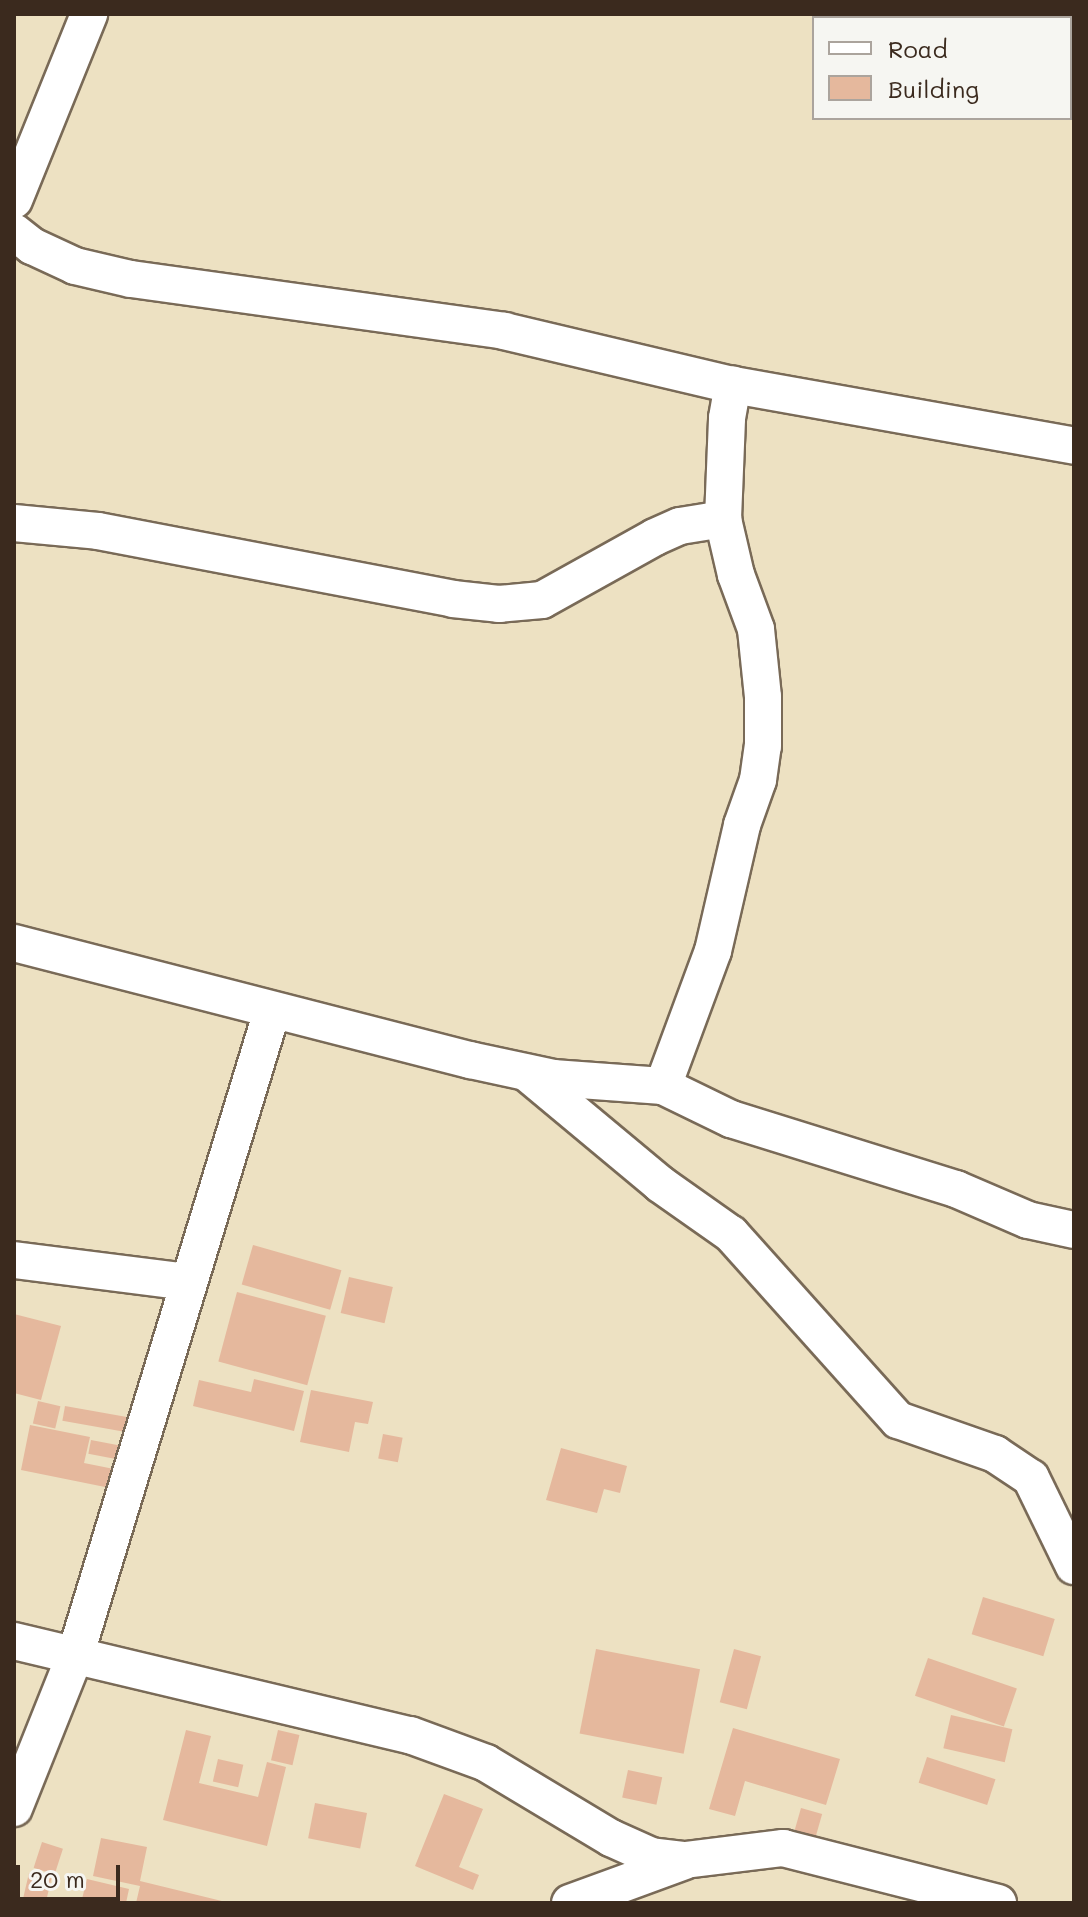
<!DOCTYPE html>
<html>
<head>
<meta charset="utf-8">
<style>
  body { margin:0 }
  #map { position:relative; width:1088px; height:1917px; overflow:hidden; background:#ede1c2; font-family:Mali,sans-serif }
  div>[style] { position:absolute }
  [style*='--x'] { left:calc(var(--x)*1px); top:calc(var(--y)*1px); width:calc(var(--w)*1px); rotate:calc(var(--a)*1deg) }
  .building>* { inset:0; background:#e5b89d; transform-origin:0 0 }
  .roads { filter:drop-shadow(2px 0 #796a57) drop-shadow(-2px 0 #796a57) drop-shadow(0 2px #796a57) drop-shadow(0 -2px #796a57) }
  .street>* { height:36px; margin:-18px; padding:0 18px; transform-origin:18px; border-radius:18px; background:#fff }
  span { translate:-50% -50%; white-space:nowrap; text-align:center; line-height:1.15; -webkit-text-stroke:6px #f6f6f2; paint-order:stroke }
  .frame { position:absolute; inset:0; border:16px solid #3b2a1e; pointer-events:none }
  .legend { position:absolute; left:812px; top:16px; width:260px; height:104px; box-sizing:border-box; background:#f6f6f2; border:2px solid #aba49d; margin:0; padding:10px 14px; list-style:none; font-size:24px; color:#3b2a1e }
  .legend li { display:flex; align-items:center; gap:16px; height:40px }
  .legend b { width:40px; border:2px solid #aba49d }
  .scale { position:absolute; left:16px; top:1865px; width:104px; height:36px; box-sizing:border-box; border:4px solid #3b2a1e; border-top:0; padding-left:10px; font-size:24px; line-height:28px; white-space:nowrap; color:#3b2a1e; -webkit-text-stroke:6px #f6f6f2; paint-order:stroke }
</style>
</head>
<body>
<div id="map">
  <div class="building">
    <div style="left:253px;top:1245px;width:92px;height:41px;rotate:16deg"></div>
    <div style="left:349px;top:1277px;width:45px;height:37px;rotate:13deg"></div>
    <div style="left:237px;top:1292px;width:92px;height:72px;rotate:15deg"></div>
    <div style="clip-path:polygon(14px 1314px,61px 1326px,41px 1400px,14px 1393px)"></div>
    <div style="clip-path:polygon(254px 1379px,304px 1391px,294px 1431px,193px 1406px,199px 1380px,251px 1392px)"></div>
    <div style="clip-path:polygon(311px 1390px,373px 1402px,368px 1424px,355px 1422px,349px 1452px,300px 1442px)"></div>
    <div style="left:38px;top:1401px;width:23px;height:23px;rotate:13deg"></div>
    <div style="left:65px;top:1406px;width:70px;height:15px;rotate:10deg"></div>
    <div style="clip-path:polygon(30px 1425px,90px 1437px,84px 1463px,119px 1470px,115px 1489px,21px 1470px)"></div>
    <div style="left:383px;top:1434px;width:20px;height:25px;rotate:11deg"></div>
    <div style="left:91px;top:1440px;width:32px;height:14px;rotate:11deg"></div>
    <div style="clip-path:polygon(561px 1448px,627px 1466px,620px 1493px,604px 1489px,597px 1513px,546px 1500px)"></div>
    <div style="left:983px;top:1597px;width:75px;height:39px;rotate:17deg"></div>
    <div style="left:596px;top:1649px;width:106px;height:86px;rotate:11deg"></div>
    <div style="left:734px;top:1649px;width:28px;height:55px;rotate:15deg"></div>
    <div style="left:928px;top:1658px;width:94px;height:40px;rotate:19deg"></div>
    <div style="left:951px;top:1715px;width:63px;height:34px;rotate:13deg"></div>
    <div style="clip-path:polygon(733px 1728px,840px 1759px,826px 1805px,745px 1781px,735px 1816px,709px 1809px)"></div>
    <div style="clip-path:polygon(186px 1730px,211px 1736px,199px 1783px,258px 1797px,267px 1762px,286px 1767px,267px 1846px,163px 1820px)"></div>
    <div style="left:278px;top:1730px;width:22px;height:31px;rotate:13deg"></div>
    <div style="left:927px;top:1757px;width:72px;height:27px;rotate:18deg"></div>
    <div style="left:218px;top:1759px;width:26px;height:23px;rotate:13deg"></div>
    <div style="left:628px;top:1770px;width:35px;height:28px;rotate:12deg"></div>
    <div style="clip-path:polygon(444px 1794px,483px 1809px,459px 1867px,479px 1875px,473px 1890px,415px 1866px)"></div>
    <div style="left:315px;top:1803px;width:53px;height:36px;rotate:11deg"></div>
    <div style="left:801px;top:1808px;width:22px;height:29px;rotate:16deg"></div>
    <div style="clip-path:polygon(101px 1838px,147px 1847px,140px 1881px,230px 1903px,136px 1903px,140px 1886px,93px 1876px)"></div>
    <div style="left:42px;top:1842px;width:22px;height:27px;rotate:18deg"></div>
    <div style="left:29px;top:1873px;width:23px;height:25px;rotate:13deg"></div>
    <div style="clip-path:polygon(87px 1879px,129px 1889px,126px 1903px,81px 1903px)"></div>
  </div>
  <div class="roads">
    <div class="street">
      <div style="--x:14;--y:200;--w:201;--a:-68"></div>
      <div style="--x:14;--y:232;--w:23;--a:38"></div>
      <div style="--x:32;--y:246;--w:47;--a:24.9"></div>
      <div style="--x:75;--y:266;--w:57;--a:13.1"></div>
      <div style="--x:131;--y:279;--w:377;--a:7.9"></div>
      <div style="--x:504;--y:331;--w:235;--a:13.3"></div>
      <div style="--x:733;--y:385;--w:346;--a:10.1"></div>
      <div style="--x:14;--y:523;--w:84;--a:5.4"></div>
      <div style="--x:98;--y:531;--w:361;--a:10.8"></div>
      <div style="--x:453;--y:599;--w:46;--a:6.2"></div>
      <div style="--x:499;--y:604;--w:43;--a:-5.3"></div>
      <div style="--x:542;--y:600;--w:129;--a:-29.1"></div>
      <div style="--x:655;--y:537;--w:27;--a:-24"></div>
      <div style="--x:680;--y:526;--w:44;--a:-9.2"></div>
      <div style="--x:14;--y:943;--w:471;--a:14.4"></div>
      <div style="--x:470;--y:1060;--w:85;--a:12.2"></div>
      <div style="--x:553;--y:1078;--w:110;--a:4.2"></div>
      <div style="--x:663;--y:1086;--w:144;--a:-69.7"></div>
      <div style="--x:713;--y:951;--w:129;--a:-77"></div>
      <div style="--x:742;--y:825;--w:48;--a:-70.4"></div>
      <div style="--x:758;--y:780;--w:34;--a:-82"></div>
      <div style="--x:763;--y:746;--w:49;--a:-90"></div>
      <div style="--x:763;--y:697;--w:68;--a:-95.9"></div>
      <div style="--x:756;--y:629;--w:58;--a:-110.3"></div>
      <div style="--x:736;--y:575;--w:57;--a:-103.1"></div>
      <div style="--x:723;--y:519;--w:101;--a:-87.7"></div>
      <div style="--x:727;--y:418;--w:34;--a:-80"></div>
      <div style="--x:527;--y:1073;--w:173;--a:39.8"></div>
      <div style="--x:660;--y:1184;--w:87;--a:35.2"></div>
      <div style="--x:731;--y:1234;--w:250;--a:48.1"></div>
      <div style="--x:898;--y:1420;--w:103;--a:19.3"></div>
      <div style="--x:995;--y:1454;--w:43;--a:33.7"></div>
      <div style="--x:1031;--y:1478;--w:98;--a:64"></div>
      <div style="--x:663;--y:1086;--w:76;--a:25.9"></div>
      <div style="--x:731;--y:1119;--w:236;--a:17.3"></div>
      <div style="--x:956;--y:1189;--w:78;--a:23.3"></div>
      <div style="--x:1028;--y:1220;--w:47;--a:12.3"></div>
      <div style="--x:14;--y:1260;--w:176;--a:7.2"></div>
      <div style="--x:14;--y:1641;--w:407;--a:13.4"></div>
      <div style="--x:410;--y:1735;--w:81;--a:20.2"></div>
      <div style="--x:486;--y:1763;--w:146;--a:31"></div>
      <div style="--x:611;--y:1838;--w:44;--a:24.2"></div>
      <div style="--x:651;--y:1856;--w:34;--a:7"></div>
      <div style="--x:685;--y:1860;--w:99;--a:-7"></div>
      <div style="--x:783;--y:1848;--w:222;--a:14.3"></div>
      <div style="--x:14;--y:1808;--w:167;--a:-68.2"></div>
      <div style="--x:76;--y:1653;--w:671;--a:-73.02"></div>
      <div style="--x:570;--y:1903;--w:122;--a:-20.1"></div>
    </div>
  </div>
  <div class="frame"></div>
  <ul class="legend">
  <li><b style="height:10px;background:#fff"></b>Road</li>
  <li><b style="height:22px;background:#e5b89d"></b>Building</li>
  </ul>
  <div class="scale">20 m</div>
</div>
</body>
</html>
